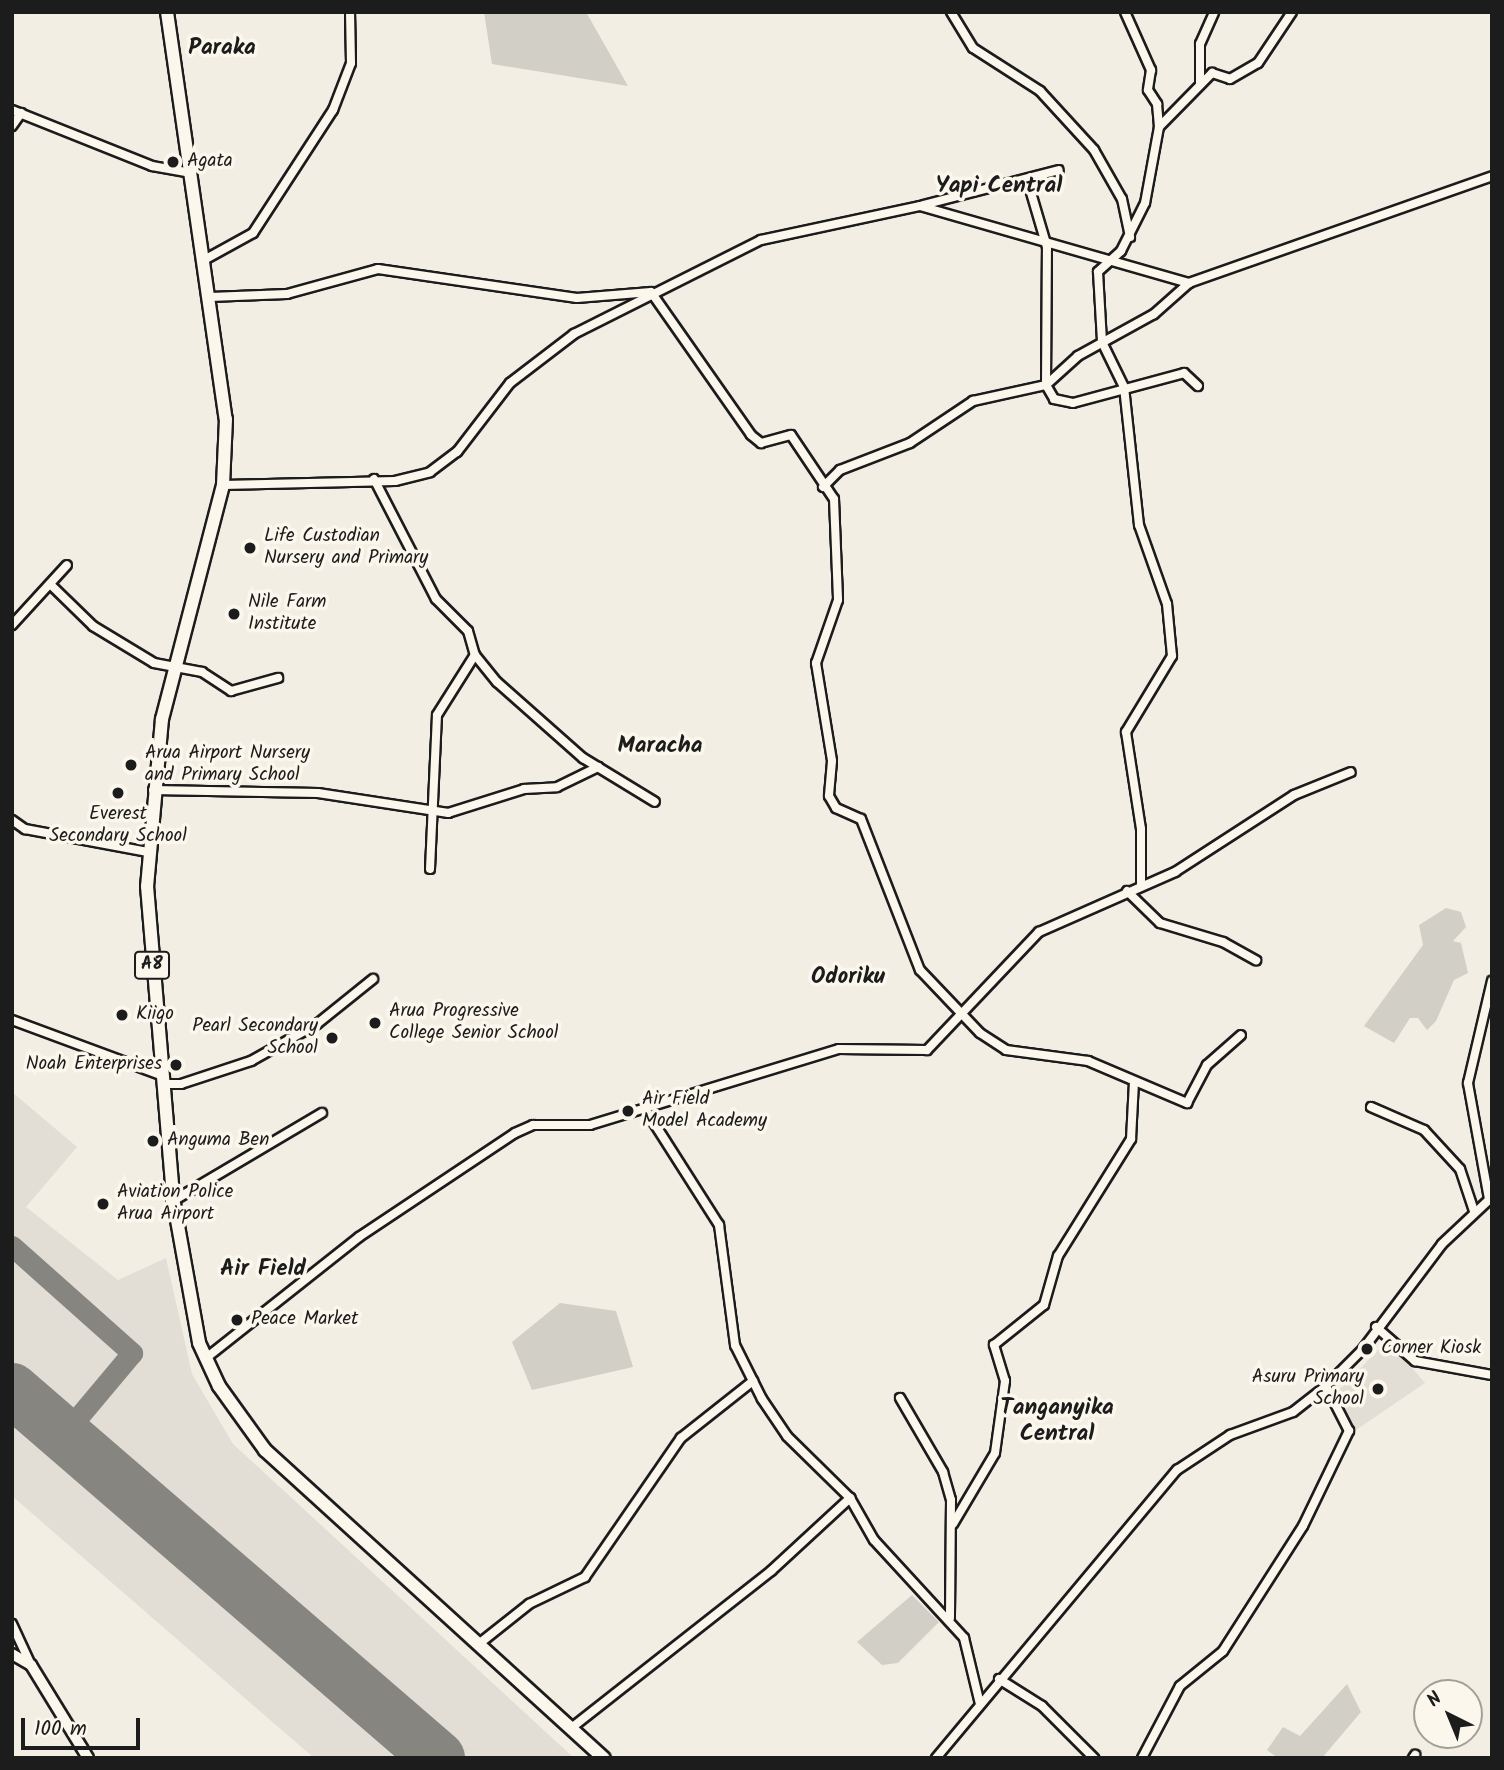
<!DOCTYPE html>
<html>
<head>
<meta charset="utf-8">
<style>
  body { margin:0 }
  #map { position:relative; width:1504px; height:1770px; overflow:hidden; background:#f2eee4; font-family:Kalam,sans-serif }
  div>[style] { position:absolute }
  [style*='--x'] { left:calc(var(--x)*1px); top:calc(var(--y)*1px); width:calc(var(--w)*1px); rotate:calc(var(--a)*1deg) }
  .built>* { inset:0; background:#e2ded5 }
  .green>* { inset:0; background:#d2cfc6 }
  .taxiway>* { height:21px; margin:-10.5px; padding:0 10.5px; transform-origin:10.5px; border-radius:10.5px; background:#878580 }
  .runway>* { height:54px; margin:-27px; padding:0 27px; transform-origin:27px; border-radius:27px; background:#878580 }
  .roads { filter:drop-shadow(2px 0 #1c1c1c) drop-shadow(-2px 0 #1c1c1c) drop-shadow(0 2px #1c1c1c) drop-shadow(0 -2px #1c1c1c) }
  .minor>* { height:8px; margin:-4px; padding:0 4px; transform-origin:4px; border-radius:4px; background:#fbf7ec }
  .tertiary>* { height:10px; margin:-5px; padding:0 5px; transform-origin:5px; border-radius:5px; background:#fbf7ec }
  .primary>* { height:12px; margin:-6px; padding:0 6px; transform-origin:6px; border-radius:6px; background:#fbf7ec }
  .dots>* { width:19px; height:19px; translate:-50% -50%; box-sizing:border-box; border:4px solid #fbf7ec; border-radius:50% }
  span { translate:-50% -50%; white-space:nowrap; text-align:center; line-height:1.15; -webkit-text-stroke:7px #fbf7ec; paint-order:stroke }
  .shield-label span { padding:2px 5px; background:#fbf7ec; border:2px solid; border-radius:5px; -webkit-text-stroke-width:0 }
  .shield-label { font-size:18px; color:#1c1c1c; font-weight:700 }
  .poi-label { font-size:19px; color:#1c1c1c }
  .left { translate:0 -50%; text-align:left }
  .right { translate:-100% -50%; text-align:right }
  .quarter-label { font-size:23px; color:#1c1c1c; font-weight:700 }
  .frame { position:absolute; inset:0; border:14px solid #1c1c1c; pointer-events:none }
  .north { position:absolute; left:1413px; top:1679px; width:70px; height:70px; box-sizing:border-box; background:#fbf7ec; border:2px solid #a29f99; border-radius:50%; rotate:317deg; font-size:19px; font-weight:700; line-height:28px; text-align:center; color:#1c1c1c }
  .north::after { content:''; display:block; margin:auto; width:24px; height:32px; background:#1c1c1c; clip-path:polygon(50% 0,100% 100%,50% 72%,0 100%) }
  .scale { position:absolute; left:21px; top:1718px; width:119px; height:32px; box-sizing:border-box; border:4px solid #1c1c1c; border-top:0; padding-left:9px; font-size:21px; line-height:24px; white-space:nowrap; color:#1c1c1c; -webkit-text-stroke:5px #fbf7ec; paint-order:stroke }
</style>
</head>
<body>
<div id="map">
  <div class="built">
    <div style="clip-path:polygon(12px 1092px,77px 1147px,26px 1207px,118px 1280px,166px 1258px,192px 1374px,233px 1444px,574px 1758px,314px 1758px,12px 1496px)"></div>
    <div style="clip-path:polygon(1388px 1340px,1425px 1383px,1356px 1430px,1335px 1394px)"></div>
  </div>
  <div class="green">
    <div style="clip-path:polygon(484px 12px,586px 12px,628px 86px,492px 64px)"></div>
    <div style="clip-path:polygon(1446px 908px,1461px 912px,1466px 927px,1453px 941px,1461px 943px,1468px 973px,1454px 980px,1436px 1021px,1427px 1030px,1418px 1018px,1410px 1018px,1394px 1043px,1364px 1026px,1423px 945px,1419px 925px)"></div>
    <div style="clip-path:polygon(560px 1303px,616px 1311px,633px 1367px,532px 1390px,512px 1342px)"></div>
    <div style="clip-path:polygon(912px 1595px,939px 1622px,898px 1663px,882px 1665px,857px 1642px)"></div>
    <div style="clip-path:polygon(1347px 1684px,1361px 1712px,1322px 1758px,1278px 1758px,1267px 1750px,1283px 1727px,1300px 1736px)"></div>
  </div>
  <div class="taxiway">
    <div style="--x:12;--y:1246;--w:161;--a:41.7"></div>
    <div style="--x:132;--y:1353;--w:106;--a:130"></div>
  </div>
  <div class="runway">
    <div style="--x:12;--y:1390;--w:563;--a:40.82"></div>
  </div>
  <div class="roads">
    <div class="minor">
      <div style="--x:951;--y:12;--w:42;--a:58.6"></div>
      <div style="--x:973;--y:48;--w:80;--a:32.7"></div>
      <div style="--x:1040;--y:91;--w:80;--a:47.5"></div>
      <div style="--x:1094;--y:150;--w:56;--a:60.3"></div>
      <div style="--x:1122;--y:199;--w:39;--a:78"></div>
      <div style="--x:1125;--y:12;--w:64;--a:65.9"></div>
      <div style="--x:1151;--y:70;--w:20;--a:99"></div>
      <div style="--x:1148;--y:90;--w:17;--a:57"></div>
      <div style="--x:1157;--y:104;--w:23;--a:85"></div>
      <div style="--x:1159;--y:127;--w:77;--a:100.4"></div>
      <div style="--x:1145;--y:203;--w:54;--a:116.6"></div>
      <div style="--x:1121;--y:251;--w:31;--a:138"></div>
      <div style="--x:1098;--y:272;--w:70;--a:86.7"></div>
      <div style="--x:1102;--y:342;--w:50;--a:63.9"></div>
      <div style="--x:1124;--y:387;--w:139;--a:83.8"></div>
      <div style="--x:1139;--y:525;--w:84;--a:70.5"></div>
      <div style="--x:1167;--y:604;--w:52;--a:84.5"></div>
      <div style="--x:1172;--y:656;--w:89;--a:121.2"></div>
      <div style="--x:1126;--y:732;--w:98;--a:81.2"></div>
      <div style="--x:1141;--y:829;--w:55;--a:90"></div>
      <div style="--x:1200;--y:84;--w:40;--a:-90"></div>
      <div style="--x:1200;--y:44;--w:35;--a:-66"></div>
      <div style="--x:12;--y:110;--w:151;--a:21.8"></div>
      <div style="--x:152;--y:166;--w:40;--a:10"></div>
      <div style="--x:12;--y:126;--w:16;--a:-55"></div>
      <div style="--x:1159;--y:127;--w:76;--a:-45.5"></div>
      <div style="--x:1212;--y:73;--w:19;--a:18"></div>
      <div style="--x:1230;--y:79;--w:32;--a:-30"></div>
      <div style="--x:1258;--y:63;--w:61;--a:-56.3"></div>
      <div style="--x:923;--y:205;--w:140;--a:-14.4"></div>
      <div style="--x:204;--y:260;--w:56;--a:-28.9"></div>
      <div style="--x:253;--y:233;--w:147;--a:-57"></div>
      <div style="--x:333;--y:110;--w:50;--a:-69"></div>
      <div style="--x:351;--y:63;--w:51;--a:-91.1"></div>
      <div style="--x:1189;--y:283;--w:47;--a:138.5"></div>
      <div style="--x:1154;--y:314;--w:87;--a:151.1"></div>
      <div style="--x:1078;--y:356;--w:43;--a:137.8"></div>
      <div style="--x:1046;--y:385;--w:16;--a:60"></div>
      <div style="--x:1054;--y:399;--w:19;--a:12"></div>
      <div style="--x:1073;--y:403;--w:115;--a:-15.1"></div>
      <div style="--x:1184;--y:373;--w:19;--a:43"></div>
      <div style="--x:210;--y:297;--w:77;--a:-2.2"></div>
      <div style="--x:287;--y:294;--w:94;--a:-15.4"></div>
      <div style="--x:378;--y:269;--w:201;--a:8.3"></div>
      <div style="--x:577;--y:298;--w:74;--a:-4.6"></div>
      <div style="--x:651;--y:292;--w:174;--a:55"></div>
      <div style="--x:751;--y:435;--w:13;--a:39"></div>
      <div style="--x:761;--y:443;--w:31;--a:-15"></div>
      <div style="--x:791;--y:435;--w:77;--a:56.1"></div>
      <div style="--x:834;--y:499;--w:101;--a:87.7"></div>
      <div style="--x:838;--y:600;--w:67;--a:109.2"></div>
      <div style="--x:816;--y:663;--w:99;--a:80.7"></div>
      <div style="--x:832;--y:761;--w:35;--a:95"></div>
      <div style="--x:829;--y:796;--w:14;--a:60"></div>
      <div style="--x:836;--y:808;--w:27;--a:24"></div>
      <div style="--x:861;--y:819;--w:162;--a:68.7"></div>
      <div style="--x:920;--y:970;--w:87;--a:46.4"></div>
      <div style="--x:980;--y:1033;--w:31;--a:33"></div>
      <div style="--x:1006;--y:1050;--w:83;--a:7.6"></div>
      <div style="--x:1088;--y:1061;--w:108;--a:23"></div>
      <div style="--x:1187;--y:1103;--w:43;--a:-62.2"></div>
      <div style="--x:1207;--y:1065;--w:45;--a:-41.4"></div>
      <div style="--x:374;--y:479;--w:135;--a:62.7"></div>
      <div style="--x:436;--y:599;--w:45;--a:45"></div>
      <div style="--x:468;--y:631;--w:25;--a:74"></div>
      <div style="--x:475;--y:655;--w:35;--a:51"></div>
      <div style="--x:497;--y:682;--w:115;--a:41.5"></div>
      <div style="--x:583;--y:758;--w:84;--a:31.4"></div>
      <div style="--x:223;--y:485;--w:172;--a:-1.3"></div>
      <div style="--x:395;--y:481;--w:36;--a:-14"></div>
      <div style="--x:430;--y:472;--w:34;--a:-37"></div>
      <div style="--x:457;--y:452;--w:87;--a:-52.5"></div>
      <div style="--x:510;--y:383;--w:81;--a:-37.4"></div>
      <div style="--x:574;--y:334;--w:209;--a:-26.7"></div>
      <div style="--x:761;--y:240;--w:163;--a:-12.1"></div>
      <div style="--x:920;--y:206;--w:280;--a:16"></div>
      <div style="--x:1189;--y:283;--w:321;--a:-19.4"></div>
      <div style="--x:823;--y:487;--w:24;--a:-45"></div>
      <div style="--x:840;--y:470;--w:75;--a:-21.1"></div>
      <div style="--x:910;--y:443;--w:76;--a:-33.7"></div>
      <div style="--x:973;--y:401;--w:75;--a:-12.4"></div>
      <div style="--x:1046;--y:385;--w:138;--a:-89.6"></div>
      <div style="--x:1047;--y:247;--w:71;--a:-106.4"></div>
      <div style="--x:51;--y:585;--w:59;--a:44.3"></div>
      <div style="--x:93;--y:626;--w:71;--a:31.2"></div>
      <div style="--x:154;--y:663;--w:49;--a:10.6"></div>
      <div style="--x:202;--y:672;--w:35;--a:33"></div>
      <div style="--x:231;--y:691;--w:49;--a:-15.5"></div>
      <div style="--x:12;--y:625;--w:81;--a:-47.5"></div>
      <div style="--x:153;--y:790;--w:165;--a:1"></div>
      <div style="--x:318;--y:793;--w:132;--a:8.7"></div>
      <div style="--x:448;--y:813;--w:80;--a:-17.5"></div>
      <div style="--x:524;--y:789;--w:33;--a:-3"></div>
      <div style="--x:557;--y:787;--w:46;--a:-26"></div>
      <div style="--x:12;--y:820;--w:16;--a:35"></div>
      <div style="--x:25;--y:829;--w:125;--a:10.6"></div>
      <div style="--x:430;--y:869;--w:154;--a:-87.4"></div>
      <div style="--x:437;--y:715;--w:71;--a:-57.7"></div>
      <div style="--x:1127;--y:891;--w:46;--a:44.1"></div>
      <div style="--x:1160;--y:923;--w:66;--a:16.8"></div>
      <div style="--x:1223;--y:942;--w:38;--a:29"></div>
      <div style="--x:12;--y:1020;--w:159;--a:20.3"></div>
      <div style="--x:162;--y:1084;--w:19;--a:0"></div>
      <div style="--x:181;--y:1084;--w:74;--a:-18.2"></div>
      <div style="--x:251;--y:1061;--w:76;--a:-29.3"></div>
      <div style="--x:317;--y:1024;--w:72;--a:-38.8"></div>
      <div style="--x:1371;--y:1107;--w:58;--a:23.5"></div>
      <div style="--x:1424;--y:1130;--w:53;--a:47.3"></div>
      <div style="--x:1460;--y:1169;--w:44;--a:71.6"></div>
      <div style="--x:1489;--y:1199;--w:118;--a:-100.3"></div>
      <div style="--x:1468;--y:1083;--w:105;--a:-76.8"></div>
      <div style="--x:173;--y:1201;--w:173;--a:-30.6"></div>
      <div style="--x:1376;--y:1327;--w:52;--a:41.1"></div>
      <div style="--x:1415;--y:1361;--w:78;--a:10.3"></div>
      <div style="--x:205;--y:1359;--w:196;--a:-38.4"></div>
      <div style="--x:359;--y:1237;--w:187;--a:-33.7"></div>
      <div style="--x:515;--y:1133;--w:20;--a:-24"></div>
      <div style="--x:533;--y:1125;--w:57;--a:0"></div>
      <div style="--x:590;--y:1125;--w:260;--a:-17"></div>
      <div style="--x:839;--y:1049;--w:88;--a:0.7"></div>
      <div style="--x:927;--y:1050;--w:163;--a:-46.5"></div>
      <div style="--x:1039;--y:932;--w:149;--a:-23.8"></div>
      <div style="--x:1175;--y:872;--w:142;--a:-32.9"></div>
      <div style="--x:1294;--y:795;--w:61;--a:-22"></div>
      <div style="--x:900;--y:1398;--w:86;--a:59.8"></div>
      <div style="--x:943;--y:1472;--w:29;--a:74"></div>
      <div style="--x:951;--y:1500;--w:118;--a:90.5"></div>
      <div style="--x:850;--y:1498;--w:48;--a:60.3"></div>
      <div style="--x:874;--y:1540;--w:133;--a:47.4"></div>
      <div style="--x:964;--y:1638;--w:68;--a:76.4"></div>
      <div style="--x:953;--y:1524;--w:82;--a:-59.4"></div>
      <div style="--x:995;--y:1453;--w:73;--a:-82.1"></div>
      <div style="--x:1005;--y:1381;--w:38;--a:-107"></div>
      <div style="--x:994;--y:1345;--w:64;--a:-38.7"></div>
      <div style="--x:1044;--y:1305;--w:51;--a:-74.1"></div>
      <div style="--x:1058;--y:1256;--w:138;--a:-58"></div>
      <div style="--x:1131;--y:1139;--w:57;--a:-87"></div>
      <div style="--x:12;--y:1624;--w:45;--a:65.1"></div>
      <div style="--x:480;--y:1643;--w:63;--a:-38.5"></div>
      <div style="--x:529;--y:1604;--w:62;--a:-25.7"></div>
      <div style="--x:585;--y:1577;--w:169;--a:-55.4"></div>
      <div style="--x:681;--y:1438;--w:92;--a:-38.4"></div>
      <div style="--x:999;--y:1679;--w:51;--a:32.1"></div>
      <div style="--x:1042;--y:1706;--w:74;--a:45"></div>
      <div style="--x:574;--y:1726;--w:251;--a:-38.2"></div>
      <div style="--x:771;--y:1571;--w:108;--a:-42.7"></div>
      <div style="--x:850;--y:1498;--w:88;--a:-135.5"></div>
      <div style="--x:787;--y:1436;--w:45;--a:-124"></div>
      <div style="--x:762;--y:1399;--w:60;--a:-116.6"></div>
      <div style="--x:735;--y:1345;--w:121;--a:-97.6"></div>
      <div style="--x:719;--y:1225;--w:138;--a:-122.5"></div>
      <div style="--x:936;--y:1758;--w:376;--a:-50.1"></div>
      <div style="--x:1177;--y:1470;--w:64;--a:-33.4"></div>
      <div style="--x:1230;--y:1435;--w:67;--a:-20.1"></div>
      <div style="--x:1293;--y:1412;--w:42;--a:-38.2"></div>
      <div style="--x:1326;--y:1386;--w:52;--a:-45"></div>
      <div style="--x:1363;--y:1349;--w:131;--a:-53"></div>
      <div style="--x:1442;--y:1244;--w:69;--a:-43.2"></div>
      <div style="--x:1142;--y:1758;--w:81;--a:-62.2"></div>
      <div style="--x:1180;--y:1686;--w:55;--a:-39.1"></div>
      <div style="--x:1223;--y:1651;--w:148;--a:-57.4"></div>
      <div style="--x:1303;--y:1526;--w:106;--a:-64.2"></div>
      <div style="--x:1349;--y:1431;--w:51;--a:-117.1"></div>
      <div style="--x:1413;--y:1758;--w:4;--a:-56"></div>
    </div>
    <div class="tertiary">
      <div style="--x:12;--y:1654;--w:22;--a:30"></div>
      <div style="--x:31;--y:1665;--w:109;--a:58.5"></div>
    </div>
    <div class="primary">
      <div style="--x:167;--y:12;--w:411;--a:81.8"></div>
      <div style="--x:226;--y:419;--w:66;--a:92.6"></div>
      <div style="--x:223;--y:485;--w:242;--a:104.6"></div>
      <div style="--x:162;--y:719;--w:168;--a:95.1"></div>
      <div style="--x:147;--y:886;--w:313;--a:85.2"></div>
      <div style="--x:173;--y:1198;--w:147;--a:79.8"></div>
      <div style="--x:199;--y:1343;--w:47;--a:65.1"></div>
      <div style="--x:219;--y:1386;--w:79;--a:54.3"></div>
      <div style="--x:265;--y:1450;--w:458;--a:42.3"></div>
    </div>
  </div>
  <div class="dots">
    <div style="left:173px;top:162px;background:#1c1c1c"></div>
    <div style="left:250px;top:548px;background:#1c1c1c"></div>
    <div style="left:234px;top:614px;background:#1c1c1c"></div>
    <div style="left:131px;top:765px;background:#1c1c1c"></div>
    <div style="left:118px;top:793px;background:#1c1c1c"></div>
    <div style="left:122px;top:1015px;background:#1c1c1c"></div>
    <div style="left:375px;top:1023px;background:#1c1c1c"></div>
    <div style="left:332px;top:1038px;background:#1c1c1c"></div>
    <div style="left:176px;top:1065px;background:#1c1c1c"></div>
    <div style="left:628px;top:1111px;background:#1c1c1c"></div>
    <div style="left:153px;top:1141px;background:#1c1c1c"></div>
    <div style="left:103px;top:1204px;background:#1c1c1c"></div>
    <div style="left:237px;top:1320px;background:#1c1c1c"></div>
    <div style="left:1367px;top:1349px;background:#1c1c1c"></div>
    <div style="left:1378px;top:1389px;background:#1c1c1c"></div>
  </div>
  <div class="shield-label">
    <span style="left:152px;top:965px">A8</span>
  </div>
  <div class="poi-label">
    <span class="left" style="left:187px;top:162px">Agata</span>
    <span class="left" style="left:264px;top:548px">Life Custodian<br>Nursery and Primary</span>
    <span class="left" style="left:248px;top:614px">Nile Farm<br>Institute</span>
    <span class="left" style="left:145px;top:765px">Arua Airport Nursery<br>and Primary School</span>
    <span style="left:118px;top:826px">Everest<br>Secondary School</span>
    <span class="left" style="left:389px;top:1023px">Arua Progressive<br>College Senior School</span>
    <span class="left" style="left:136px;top:1015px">Kiigo</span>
    <span class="right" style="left:318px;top:1038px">Pearl Secondary<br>School</span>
    <span class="right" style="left:162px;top:1065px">Noah Enterprises</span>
    <span class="left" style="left:642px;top:1111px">Air Field<br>Model Academy</span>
    <span class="left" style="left:167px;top:1141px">Anguma Ben</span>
    <span class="left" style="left:117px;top:1204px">Aviation Police<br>Arua Airport</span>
    <span class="left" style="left:251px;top:1320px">Peace Market</span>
    <span class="left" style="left:1381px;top:1349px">Corner Kiosk</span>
    <span class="right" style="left:1364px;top:1389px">Asuru Primary<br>School</span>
  </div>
  <div class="quarter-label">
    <span style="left:222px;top:48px">Paraka</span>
    <span style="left:999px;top:186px">Yapi Central</span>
    <span style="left:660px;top:746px">Maracha</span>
    <span style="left:848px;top:977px">Odoriku</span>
    <span style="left:263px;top:1269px">Air Field</span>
    <span style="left:1057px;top:1421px">Tanganyika<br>Central</span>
  </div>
  <div class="frame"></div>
  <div class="north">N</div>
  <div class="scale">100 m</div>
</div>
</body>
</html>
